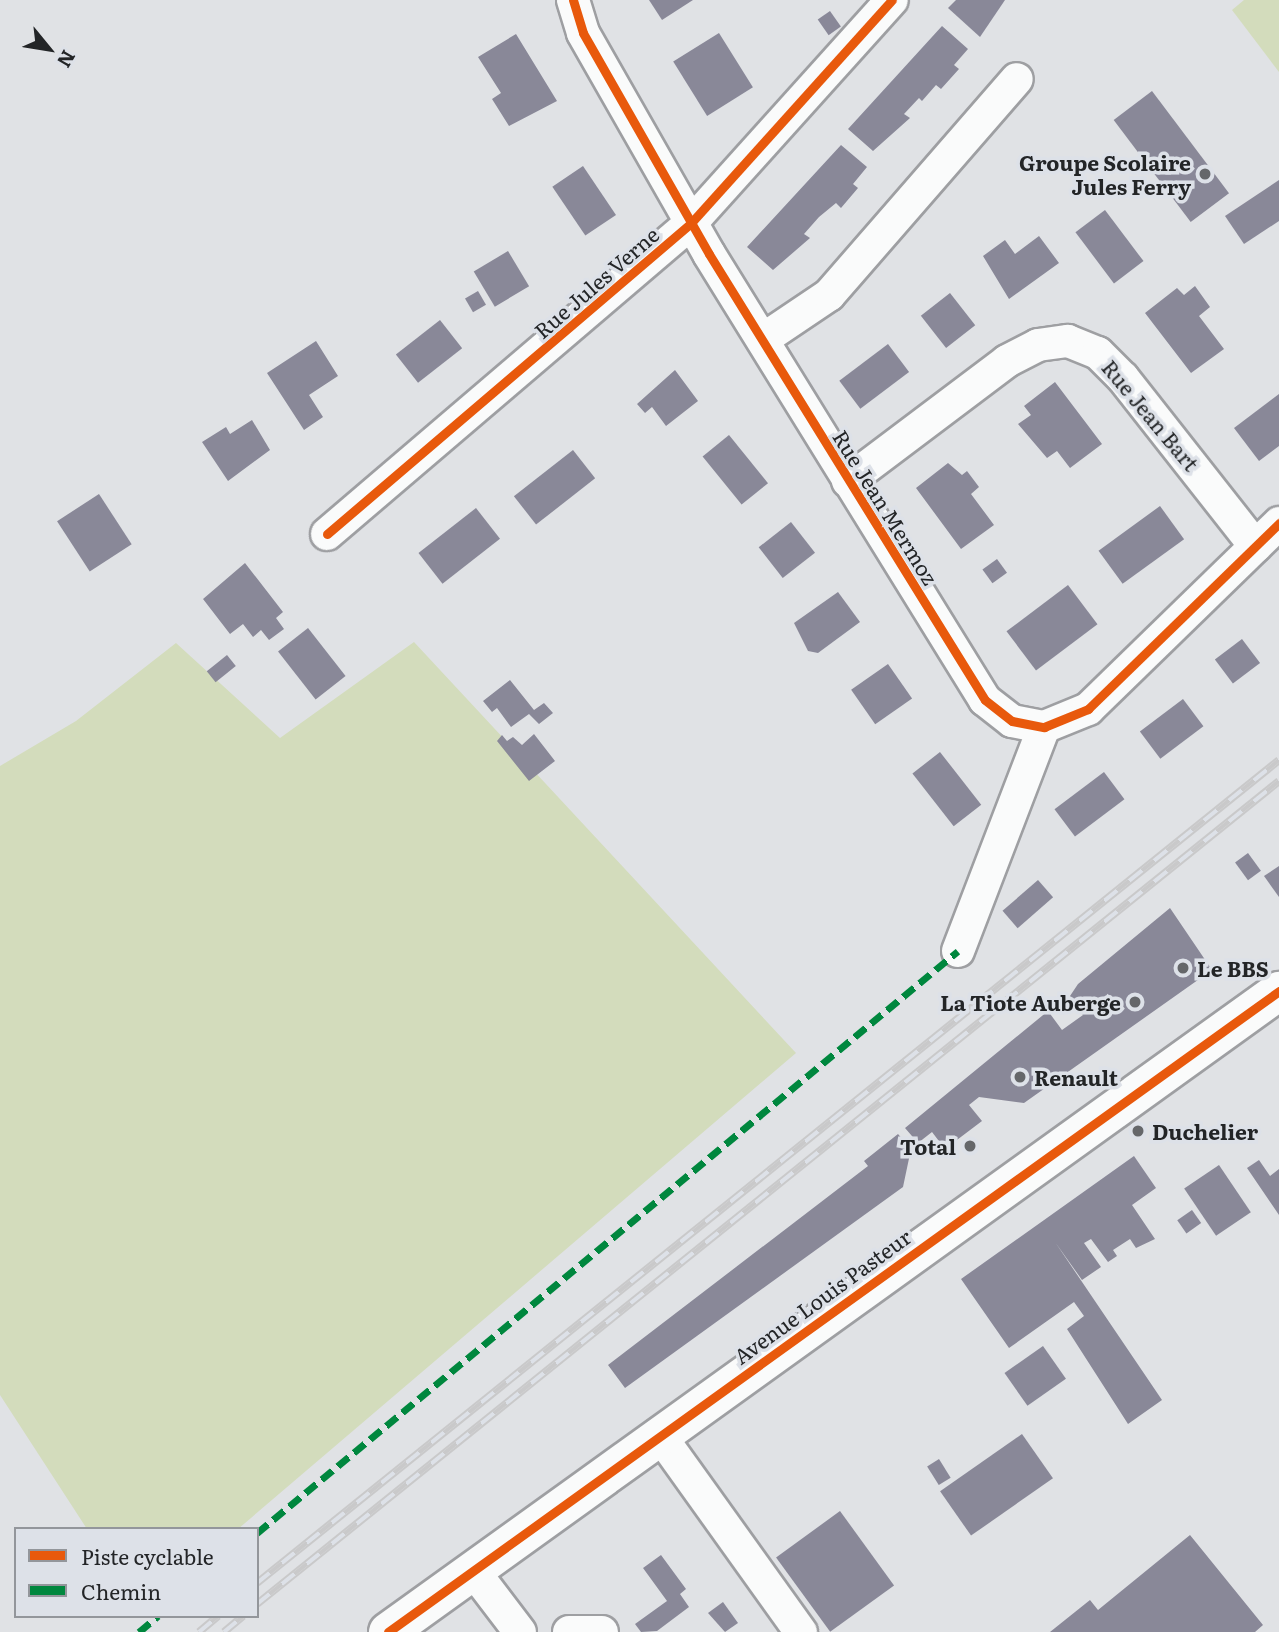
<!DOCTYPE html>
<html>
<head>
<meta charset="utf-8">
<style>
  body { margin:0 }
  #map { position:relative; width:1279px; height:1632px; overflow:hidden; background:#e0e2e5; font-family:Literata,serif }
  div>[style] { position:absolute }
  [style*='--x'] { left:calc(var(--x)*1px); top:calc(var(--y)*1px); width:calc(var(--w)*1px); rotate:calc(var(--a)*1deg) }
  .green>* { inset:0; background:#d3dcbc }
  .building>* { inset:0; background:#898898; transform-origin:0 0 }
  .roads { filter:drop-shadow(2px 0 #9e9fa2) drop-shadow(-2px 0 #9e9fa2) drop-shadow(0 2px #9e9fa2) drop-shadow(0 -2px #9e9fa2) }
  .minor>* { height:32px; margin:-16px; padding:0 16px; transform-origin:16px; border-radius:16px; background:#fafbfb }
  .major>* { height:38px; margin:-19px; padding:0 19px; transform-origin:19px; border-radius:19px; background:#fafbfb }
  .rail>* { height:8px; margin-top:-4px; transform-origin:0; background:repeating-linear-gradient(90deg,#dde1e8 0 16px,#c9c9ca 0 32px); box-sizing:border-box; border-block:2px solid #c9c9ca }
  .quiet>* { height:7px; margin-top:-3.5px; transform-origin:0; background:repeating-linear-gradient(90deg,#00873e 0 14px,transparent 0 21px) }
  .cycleway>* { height:9px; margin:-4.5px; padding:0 4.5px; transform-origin:4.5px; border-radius:4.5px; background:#e8590c }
  .dots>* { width:19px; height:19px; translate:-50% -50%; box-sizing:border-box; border:4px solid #dde1e8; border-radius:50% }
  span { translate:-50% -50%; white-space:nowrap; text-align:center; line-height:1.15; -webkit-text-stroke:7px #dde1e8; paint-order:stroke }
  .poi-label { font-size:21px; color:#232527; font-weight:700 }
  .right { translate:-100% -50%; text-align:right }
  .left { translate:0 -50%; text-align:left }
  .street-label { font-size:21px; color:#232527 }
  .legend { position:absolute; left:14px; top:1527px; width:245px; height:91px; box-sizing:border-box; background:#dde1e8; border:2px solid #93969b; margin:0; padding:9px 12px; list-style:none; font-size:21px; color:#232527 }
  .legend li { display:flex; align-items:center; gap:14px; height:35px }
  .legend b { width:35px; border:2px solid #93969b }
  .north { position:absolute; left:14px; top:14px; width:70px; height:70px; -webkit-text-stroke:5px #dde1e8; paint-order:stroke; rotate:120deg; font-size:19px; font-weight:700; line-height:28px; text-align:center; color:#232527 }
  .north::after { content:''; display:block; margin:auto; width:24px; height:32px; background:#232527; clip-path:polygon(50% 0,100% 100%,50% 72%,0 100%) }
</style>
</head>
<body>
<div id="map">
  <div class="green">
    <div style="clip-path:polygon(1244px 0,1279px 0,1279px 72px,1232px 10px)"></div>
    <div style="clip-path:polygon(414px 642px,796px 1053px,238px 1529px,87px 1529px,0 1395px,0 766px,76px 721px,176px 643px,280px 738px)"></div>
  </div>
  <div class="building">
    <div style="clip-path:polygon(649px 0,693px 0,662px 20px)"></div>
    <div style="clip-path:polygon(956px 0,1005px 0,980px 37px,948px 8px)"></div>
    <div style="left:830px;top:11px;width:19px;height:15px;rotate:55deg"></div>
    <div style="clip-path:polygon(942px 26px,968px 49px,954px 65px,959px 69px,941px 89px,936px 85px,922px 101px,919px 98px,904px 114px,910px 118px,873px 151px,848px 129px)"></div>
    <div style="left:719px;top:33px;width:64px;height:54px;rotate:58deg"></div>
    <div style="clip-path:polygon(516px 34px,557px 101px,509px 126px,492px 99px,501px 93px,478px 57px)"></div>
    <div style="left:1152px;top:91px;width:128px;height:48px;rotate:53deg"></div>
    <div style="clip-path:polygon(841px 145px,867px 167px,853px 184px,858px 188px,841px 208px,836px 203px,819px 217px,804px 234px,810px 238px,773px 270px,747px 247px)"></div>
    <div style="left:583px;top:166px;width:59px;height:37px;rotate:56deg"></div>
    <div style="clip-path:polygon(1279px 180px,1279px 221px,1244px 244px,1225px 216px)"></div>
    <div style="left:1105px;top:210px;width:64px;height:37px;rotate:53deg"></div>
    <div style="clip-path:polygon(1039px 236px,1059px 263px,1009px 299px,983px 256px,1005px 240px,1015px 254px)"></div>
    <div style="left:508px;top:251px;width:41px;height:40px;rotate:59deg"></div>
    <div style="clip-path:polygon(1195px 286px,1210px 307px,1199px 316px,1224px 349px,1191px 373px,1145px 313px,1177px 288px,1184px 295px)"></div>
    <div style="left:478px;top:291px;width:16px;height:15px;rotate:60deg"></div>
    <div style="left:950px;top:293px;width:41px;height:37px;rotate:52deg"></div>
    <div style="left:440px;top:320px;width:36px;height:56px;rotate:52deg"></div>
    <div style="clip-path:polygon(316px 341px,338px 376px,309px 395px,323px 417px,304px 430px,267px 373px)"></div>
    <div style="left:888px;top:344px;width:35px;height:61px;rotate:53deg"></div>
    <div style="clip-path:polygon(675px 370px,698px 401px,666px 426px,652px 407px,645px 413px,637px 404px)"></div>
    <div style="clip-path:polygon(1055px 382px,1102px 444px,1070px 468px,1057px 451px,1047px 458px,1018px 424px,1031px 415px,1024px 406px)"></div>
    <div style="clip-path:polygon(1279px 394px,1279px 446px,1259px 461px,1234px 428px)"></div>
    <div style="clip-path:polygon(252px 420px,270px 450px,228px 481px,202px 442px,226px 427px,230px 434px)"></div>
    <div style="left:729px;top:435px;width:62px;height:34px;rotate:51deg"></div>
    <div style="left:573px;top:450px;width:36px;height:75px;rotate:52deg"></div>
    <div style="clip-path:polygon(948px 463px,962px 475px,967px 471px,979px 487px,971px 494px,994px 525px,961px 549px,916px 488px)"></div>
    <div style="left:99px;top:494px;width:60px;height:50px;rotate:57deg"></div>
    <div style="left:1160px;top:506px;width:41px;height:76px;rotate:54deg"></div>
    <div style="left:476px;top:508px;width:39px;height:73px;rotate:52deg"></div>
    <div style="left:791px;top:522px;width:39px;height:41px;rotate:52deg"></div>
    <div style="left:997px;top:559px;width:17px;height:18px;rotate:54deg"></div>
    <div style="clip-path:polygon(245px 563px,283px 612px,276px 618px,284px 629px,269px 640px,261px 630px,253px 637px,243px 624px,230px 634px,203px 599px)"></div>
    <div style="left:1068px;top:585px;width:49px;height:77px;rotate:53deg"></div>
    <div style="clip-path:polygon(838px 592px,860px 622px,818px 653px,808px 651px,794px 623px)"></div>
    <div style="left:308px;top:628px;width:61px;height:38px;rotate:52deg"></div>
    <div style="left:1242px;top:639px;width:30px;height:34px;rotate:53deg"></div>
    <div style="left:227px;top:655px;width:14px;height:26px;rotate:51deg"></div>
    <div style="left:888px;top:664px;width:42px;height:45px;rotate:55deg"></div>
    <div style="clip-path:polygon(510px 680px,534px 710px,544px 703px,553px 713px,539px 724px,529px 714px,511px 727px,497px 708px,492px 712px,483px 701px)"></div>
    <div style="left:1183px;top:699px;width:34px;height:54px;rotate:53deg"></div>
    <div style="clip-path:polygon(534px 734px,555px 761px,529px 781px,497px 741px,502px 735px,507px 741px,513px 737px,522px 745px)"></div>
    <div style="left:940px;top:752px;width:67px;height:35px;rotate:52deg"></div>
    <div style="left:1104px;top:772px;width:34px;height:62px;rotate:53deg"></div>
    <div style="left:1248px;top:853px;width:22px;height:16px;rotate:54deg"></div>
    <div style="clip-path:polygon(1279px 866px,1279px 897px,1264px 876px)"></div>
    <div style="left:1038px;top:880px;width:23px;height:47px;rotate:49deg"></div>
    <div style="clip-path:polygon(1170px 908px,1212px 970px,1024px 1103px,979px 1097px,969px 1105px,982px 1121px,945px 1149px,932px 1132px,918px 1143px,905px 1128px,1048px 1011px,1062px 1030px,1083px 1015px,1070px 996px,1078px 984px)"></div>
    <div style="clip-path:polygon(898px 1134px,911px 1149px,903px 1187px,625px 1388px,608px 1365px,868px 1166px,864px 1161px)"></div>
    <div style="clip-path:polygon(1134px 1156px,1156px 1188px,1132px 1205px,1155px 1239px,1136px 1248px,1130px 1239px,1113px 1250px,1117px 1256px,1108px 1262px,1091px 1239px,1084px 1243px,1101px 1267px,1082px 1280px,1055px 1242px,1162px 1400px,1128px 1424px,1067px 1329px,1084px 1316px,1074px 1302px,1009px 1348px,961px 1279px)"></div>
    <div style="clip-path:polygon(1259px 1160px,1270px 1176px,1279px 1169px,1279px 1215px,1247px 1168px)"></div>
    <div style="left:1219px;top:1165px;width:57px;height:42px;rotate:56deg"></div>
    <div style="left:1192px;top:1210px;width:16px;height:18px;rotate:55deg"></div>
    <div style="left:1043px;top:1346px;width:40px;height:47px;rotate:55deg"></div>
    <div style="left:1022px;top:1434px;width:54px;height:100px;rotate:55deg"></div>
    <div style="left:939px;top:1459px;width:22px;height:14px;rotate:58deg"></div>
    <div style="left:840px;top:1511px;width:92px;height:79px;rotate:54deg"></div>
    <div style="clip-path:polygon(1190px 1535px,1263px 1625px,1255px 1632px,1050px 1632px,1090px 1600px,1098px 1610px)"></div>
    <div style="clip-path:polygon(661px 1555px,686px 1589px,680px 1594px,689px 1607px,657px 1631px,641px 1632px,635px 1624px,667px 1601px,643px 1568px)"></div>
    <div style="clip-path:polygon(723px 1602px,738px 1623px,725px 1632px,708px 1613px)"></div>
  </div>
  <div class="roads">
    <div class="minor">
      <div style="--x:573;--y:0;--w:34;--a:73"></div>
      <div style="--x:583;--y:33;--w:254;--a:60.3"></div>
      <div style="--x:709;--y:254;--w:524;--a:58.25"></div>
      <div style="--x:985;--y:700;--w:34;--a:38"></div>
      <div style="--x:1012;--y:721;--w:33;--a:11"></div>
      <div style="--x:1044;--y:727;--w:48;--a:-22.2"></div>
      <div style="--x:1088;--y:709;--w:267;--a:-44.2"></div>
      <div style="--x:765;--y:338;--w:77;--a:-33.9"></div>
      <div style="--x:829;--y:295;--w:286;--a:-49"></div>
      <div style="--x:848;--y:481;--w:199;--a:-37"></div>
      <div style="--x:1007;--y:361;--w:35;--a:-27"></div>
      <div style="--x:1038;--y:345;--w:30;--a:-8"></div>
      <div style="--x:1068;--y:341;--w:32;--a:22"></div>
      <div style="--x:1098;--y:353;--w:35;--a:45"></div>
      <div style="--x:1123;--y:378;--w:214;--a:51.8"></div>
      <div style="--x:327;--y:534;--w:479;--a:-40.5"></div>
      <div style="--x:691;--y:223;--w:300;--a:-48"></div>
      <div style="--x:958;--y:951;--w:240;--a:-69"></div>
      <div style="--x:659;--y:1434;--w:244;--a:54.4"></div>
      <div style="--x:472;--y:1569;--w:79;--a:52.7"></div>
      <div style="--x:569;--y:1632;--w:33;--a:0"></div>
    </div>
    <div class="major">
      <div style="--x:388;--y:1632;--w:1098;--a:-35.73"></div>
    </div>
  </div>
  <div class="rail">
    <div style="--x:257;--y:1583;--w:1312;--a:-38.84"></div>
    <div style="--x:257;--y:1604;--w:1312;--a:-38.84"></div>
    <div style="--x:199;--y:1632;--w:25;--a:-40"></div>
    <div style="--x:224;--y:1632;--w:25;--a:-40"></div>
  </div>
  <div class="quiet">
    <div style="--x:257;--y:1533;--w:911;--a:-39.7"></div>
    <div style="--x:139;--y:1632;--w:25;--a:-40"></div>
  </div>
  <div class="cycleway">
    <div style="--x:573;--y:0;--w:34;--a:73"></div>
    <div style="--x:583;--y:33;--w:254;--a:60.3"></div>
    <div style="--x:709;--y:254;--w:524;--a:58.25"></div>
    <div style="--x:985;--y:700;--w:34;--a:38"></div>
    <div style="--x:1012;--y:721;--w:33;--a:11"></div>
    <div style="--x:1044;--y:727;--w:48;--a:-22.2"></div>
    <div style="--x:1088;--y:709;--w:267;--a:-44.2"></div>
    <div style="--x:327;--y:534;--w:479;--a:-40.5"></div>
    <div style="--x:691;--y:223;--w:300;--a:-48"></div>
    <div style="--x:388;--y:1632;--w:1098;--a:-35.73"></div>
  </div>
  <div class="dots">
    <div style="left:1205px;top:174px;background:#65676a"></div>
    <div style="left:1183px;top:968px;background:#65676a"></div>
    <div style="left:1135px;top:1002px;background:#65676a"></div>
    <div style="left:1020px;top:1077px;background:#65676a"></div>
    <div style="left:1138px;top:1131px;background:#65676a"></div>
    <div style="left:970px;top:1146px;background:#65676a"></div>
  </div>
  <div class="poi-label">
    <span class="right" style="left:1191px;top:174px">Groupe Scolaire<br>Jules Ferry</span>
    <span class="left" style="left:1197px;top:968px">Le BBS</span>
    <span class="right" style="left:1121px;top:1002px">La Tiote Auberge</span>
    <span class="left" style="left:1034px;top:1077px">Renault</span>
    <span class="left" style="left:1152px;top:1131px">Duchelier</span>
    <span class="right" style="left:956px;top:1146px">Total</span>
  </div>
  <div class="street-label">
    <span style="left:596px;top:282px;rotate:-41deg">Rue Jules Verne</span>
    <span style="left:1151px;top:415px;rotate:50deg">Rue Jean Bart</span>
    <span style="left:886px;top:507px;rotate:58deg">Rue Jean Mermoz</span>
    <span style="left:822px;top:1296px;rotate:-36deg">Avenue Louis Pasteur</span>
  </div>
  <ul class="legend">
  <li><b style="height:9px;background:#e8590c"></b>Piste cyclable</li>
  <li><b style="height:9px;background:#00873e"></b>Chemin</li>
  </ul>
  <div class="north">N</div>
</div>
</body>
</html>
